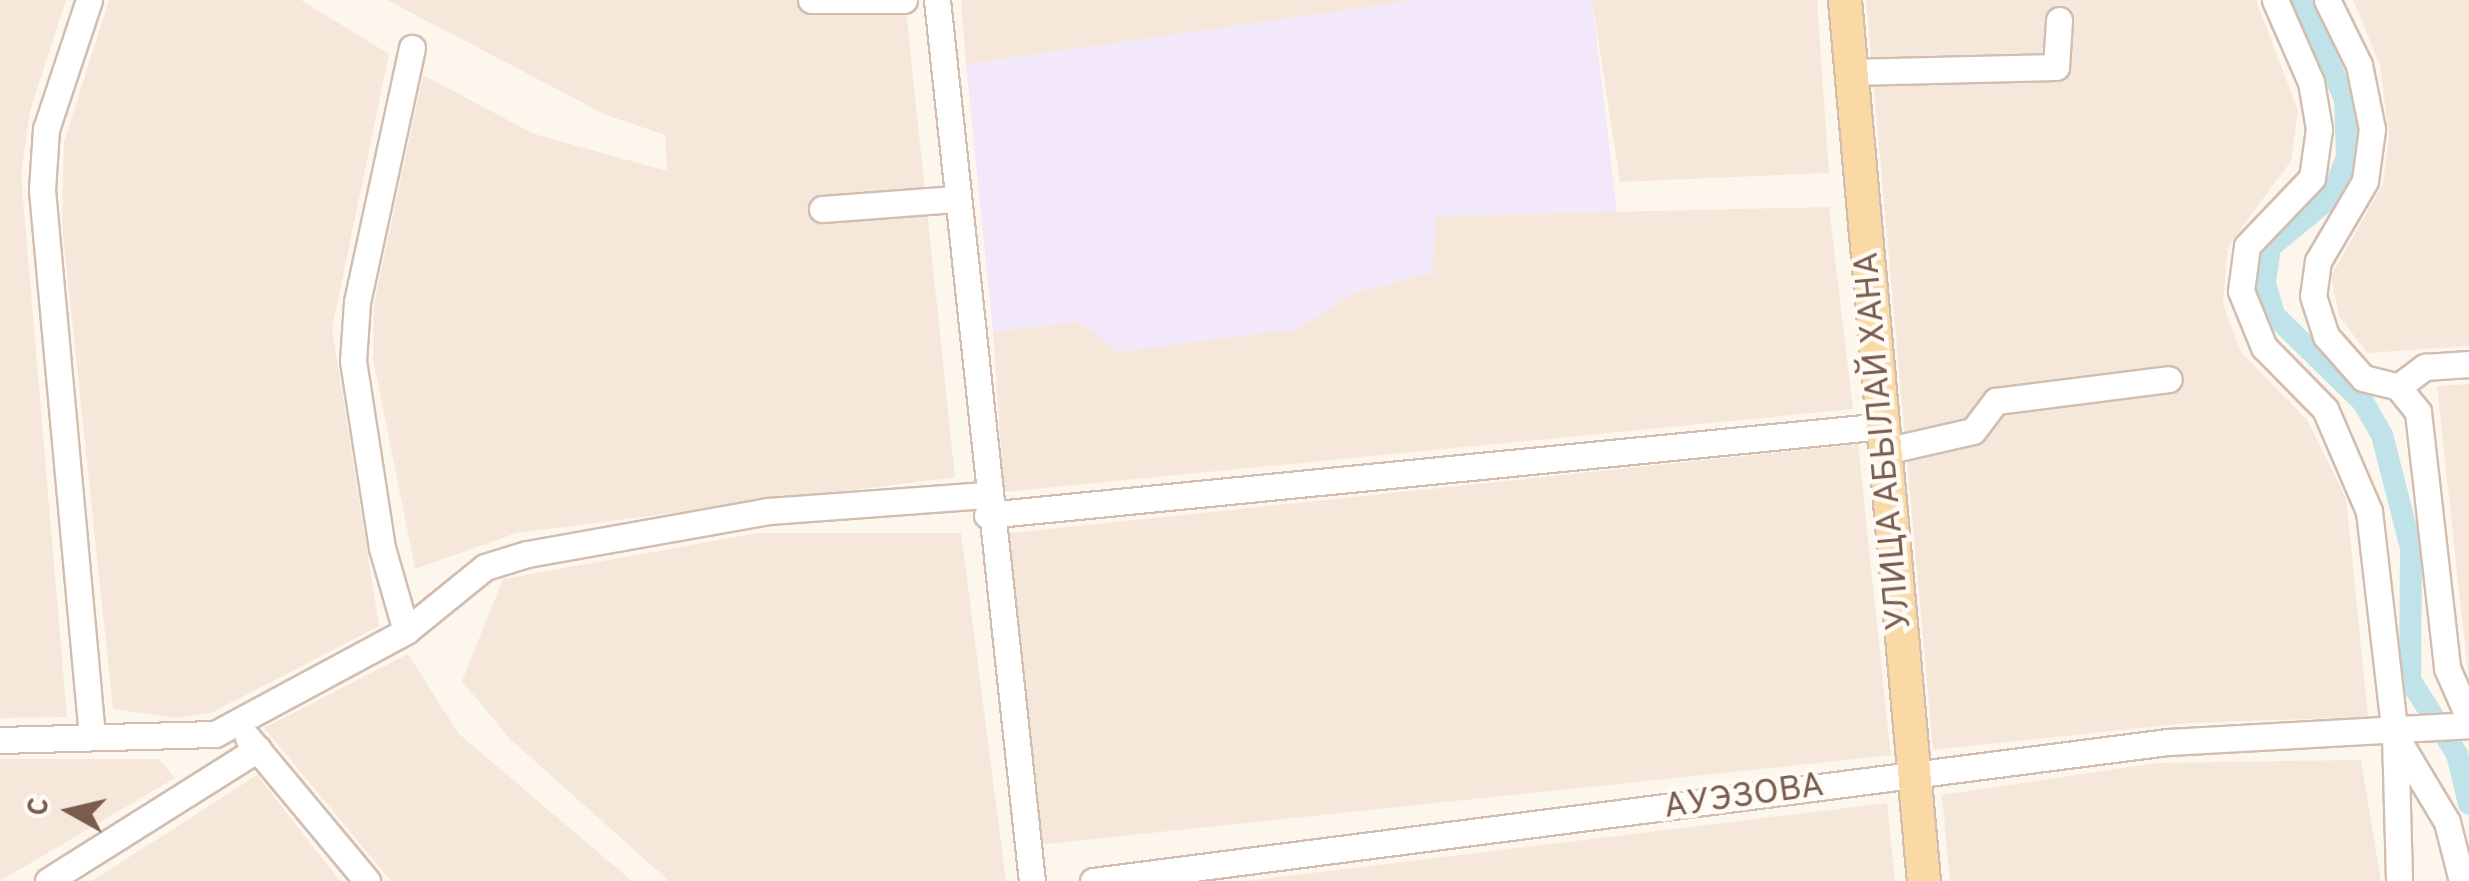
<!DOCTYPE html>
<html>
<head>
<meta charset="utf-8">
<style>
  body { margin:0 }
  #map { position:relative; width:2469px; height:881px; overflow:hidden; background:#fdf6ec; font-family:Overpass,sans-serif }
  div>[style] { position:absolute }
  [style*='--x'] { left:calc(var(--x)*1px); top:calc(var(--y)*1px); width:calc(var(--w)*1px); rotate:calc(var(--a)*1deg) }
  .residential>* { inset:0; background:#f5e8da; transform-origin:0 0 }
  .education>* { inset:0; background:#f3e8fa }
  .canal>* { height:22px; margin:-11px; padding:0 11px; transform-origin:11px; border-radius:11px; background:#bfe3e8 }
  .roads { filter:drop-shadow(2px 0 #d1beb0) drop-shadow(-2px 0 #d1beb0) drop-shadow(0 2px #d1beb0) drop-shadow(0 -2px #d1beb0) }
  .minor>* { height:25px; margin:-12.5px; padding:0 12.5px; transform-origin:12.5px; border-radius:12.5px; background:#fff }
  .major>* { height:32px; margin:-16px; padding:0 16px; transform-origin:16px; border-radius:16px; background:#fbd9a5 }
  span { translate:-50% -50%; white-space:nowrap; text-align:center; line-height:1.15; -webkit-text-stroke:9px #fffaf3; paint-order:stroke }
  .street-label { font-size:35px; color:#7a5c4d }
  .north { position:absolute; left:20px; top:761px; width:100px; height:100px; -webkit-text-stroke:8px #fffaf3; paint-order:stroke; rotate:278deg; font-size:28px; font-weight:700; line-height:40px; text-align:center; color:#7a5c4d }
  .north::after { content:''; display:block; margin:auto; width:35px; height:45px; background:#7a5c4d; clip-path:polygon(50% 0,100% 100%,50% 72%,0 100%) }
</style>
</head>
<body>
<div id="map">
  <div class="residential">
    <div style="clip-path:polygon(0 0,66px 0,30px 111px,21px 175px,67px 717px,0 718px)"></div>
    <div style="clip-path:polygon(109px 0,301px 0,389px 54px,332px 329px,379px 626px,211px 713px,176px 718px,113px 709px,62px 224px,64px 142px)"></div>
    <div style="clip-path:polygon(387px 0,905px 0,955px 477px,516px 533px,415px 569px,373px 359px,374px 304px,423px 75px,534px 134px,667px 171px,665px 135px,606px 115px)"></div>
    <div style="clip-path:polygon(961px 0,1417px 0,966px 64px)"></div>
    <div style="clip-path:polygon(1592px 0,1817px 0,1829px 173px,1620px 182px)"></div>
    <div style="clip-path:polygon(1866px 0,2256px 0,2298px 111px,2291px 161px,2228px 246px,2223px 303px,2240px 351px,2307px 420px,2346px 498px,2368px 717px,2188px 723px,1933px 750px)"></div>
    <div style="clip-path:polygon(2353px 0,2469px 0,2469px 346px,2367px 353px,2339px 316px,2331px 276px,2383px 184px,2389px 138px,2380px 65px)"></div>
    <div style="clip-path:polygon(1829px 207px,1853px 409px,1004px 492px,993px 332px,1078px 322px,1297px 329px,1353px 293px,1432px 273px,1435px 216px)"></div>
    <div style="clip-path:polygon(2469px 384px,2469px 683px,2437px 386px)"></div>
    <div style="left:1858px;top:444px;width:313px;height:854px;rotate:84deg"></div>
    <div style="clip-path:polygon(758px 533px,961px 533px,1006px 881px,669px 881px,509px 738px,462px 681px,503px 579px)"></div>
    <div style="clip-path:polygon(408px 654px,459px 734px,632px 881px,391px 881px,264px 728px)"></div>
    <div style="clip-path:polygon(0 759px,159px 759px,175px 778px,0 881px)"></div>
    <div style="clip-path:polygon(2361px 760px,2381px 881px,1950px 881px,1942px 795px,2157px 763px)"></div>
    <div style="clip-path:polygon(257px 775px,340px 881px,92px 881px)"></div>
    <div style="clip-path:polygon(1887px 803px,1895px 881px,1246px 881px)"></div>
  </div>
  <div class="education">
    <div style="clip-path:polygon(1417px 0,1592px 0,1617px 212px,1436px 216px,1432px 273px,1353px 293px,1298px 329px,1119px 352px,1078px 322px,993px 332px,966px 64px)"></div>
  </div>
  <div class="canal">
    <div style="--x:2301;--y:0;--w:108;--a:66"></div>
    <div style="--x:2345;--y:99;--w:58;--a:88"></div>
    <div style="--x:2347;--y:157;--w:42;--a:111"></div>
    <div style="--x:2332;--y:196;--w:80;--a:140.6"></div>
    <div style="--x:2270;--y:247;--w:36;--a:98"></div>
    <div style="--x:2265;--y:283;--w:33;--a:74"></div>
    <div style="--x:2274;--y:315;--w:124;--a:44.3"></div>
    <div style="--x:2363;--y:402;--w:38;--a:60"></div>
    <div style="--x:2382;--y:435;--w:117;--a:75.6"></div>
    <div style="--x:2411;--y:548;--w:132;--a:90.4"></div>
    <div style="--x:2410;--y:680;--w:88;--a:57.6"></div>
    <div style="--x:2457;--y:754;--w:51;--a:76.5"></div>
  </div>
  <div class="roads">
    <div class="minor">
      <div style="--x:89;--y:0;--w:136;--a:108.4"></div>
      <div style="--x:46;--y:129;--w:61;--a:93.8"></div>
      <div style="--x:42;--y:190;--w:548;--a:84.77"></div>
      <div style="--x:811;--y:0;--w:93;--a:0"></div>
      <div style="--x:937;--y:0;--w:886;--a:83.85"></div>
      <div style="--x:2275;--y:0;--w:90;--a:66.3"></div>
      <div style="--x:2311;--y:82;--w:48;--a:80.3"></div>
      <div style="--x:2319;--y:129;--w:49;--a:98.1"></div>
      <div style="--x:2312;--y:178;--w:94;--a:133.7"></div>
      <div style="--x:2247;--y:246;--w:45;--a:97.6"></div>
      <div style="--x:2241;--y:291;--w:61;--a:67.7"></div>
      <div style="--x:2264;--y:347;--w:87;--a:45.5"></div>
      <div style="--x:2325;--y:409;--w:111;--a:66.7"></div>
      <div style="--x:2369;--y:511;--w:226;--a:83.4"></div>
      <div style="--x:2395;--y:735;--w:146;--a:88.4"></div>
      <div style="--x:2327;--y:0;--w:72;--a:63.8"></div>
      <div style="--x:2359;--y:65;--w:65;--a:78.5"></div>
      <div style="--x:2372;--y:129;--w:52;--a:97.7"></div>
      <div style="--x:2365;--y:181;--w:93;--a:120.4"></div>
      <div style="--x:2318;--y:261;--w:35;--a:98"></div>
      <div style="--x:2313;--y:296;--w:42;--a:72"></div>
      <div style="--x:2326;--y:336;--w:56;--a:48.6"></div>
      <div style="--x:2363;--y:378;--w:36;--a:14"></div>
      <div style="--x:2398;--y:387;--w:32;--a:51"></div>
      <div style="--x:2418;--y:412;--w:258;--a:83.5"></div>
      <div style="--x:2447;--y:668;--w:55;--a:66.3"></div>
      <div style="--x:1851;--y:72;--w:205;--a:-1.4"></div>
      <div style="--x:2056;--y:67;--w:47;--a:-86.3"></div>
      <div style="--x:822;--y:209;--w:134;--a:-4.3"></div>
      <div style="--x:2398;--y:387;--w:34;--a:-37"></div>
      <div style="--x:2425;--y:367;--w:44;--a:-3.9"></div>
      <div style="--x:1885;--y:451;--w:90;--a:-12.8"></div>
      <div style="--x:1973;--y:431;--w:38;--a:-53"></div>
      <div style="--x:1996;--y:401;--w:174;--a:-7.2"></div>
      <div style="--x:987;--y:515;--w:900;--a:-5.67"></div>
      <div style="--x:406;--y:631;--w:86;--a:-106.1"></div>
      <div style="--x:382;--y:548;--w:189;--a:-98.8"></div>
      <div style="--x:353;--y:361;--w:59;--a:-86.1"></div>
      <div style="--x:357;--y:302;--w:260;--a:-77.8"></div>
      <div style="--x:2396;--y:737;--w:99;--a:59"></div>
      <div style="--x:2447;--y:822;--w:61;--a:75.7"></div>
      <div style="--x:248;--y:738;--w:186;--a:50.2"></div>
      <div style="--x:0;--y:740;--w:215;--a:-1.6"></div>
      <div style="--x:215;--y:734;--w:217;--a:-28.3"></div>
      <div style="--x:406;--y:631;--w:102;--a:-39"></div>
      <div style="--x:485;--y:567;--w:44;--a:-17.2"></div>
      <div style="--x:527;--y:554;--w:245;--a:-10.1"></div>
      <div style="--x:768;--y:511;--w:219;--a:-4.2"></div>
      <div style="--x:48;--y:881;--w:248;--a:-32.2"></div>
      <div style="--x:1093;--y:881;--w:1084;--a:-7.37"></div>
      <div style="--x:2168;--y:742;--w:301;--a:-3.2"></div>
    </div>
    <div class="major">
      <div style="--x:1845;--y:0;--w:885;--a:84.88"></div>
    </div>
  </div>
  <div class="street-label">
    <span style="left:1884px;top:441px;rotate:-95deg">УЛИЦА АБЫЛАЙ ХАНА</span>
    <span style="left:1744px;top:797px;rotate:-8deg">АУЭЗОВА</span>
  </div>
  <div class="north">С</div>
</div>
</body>
</html>
